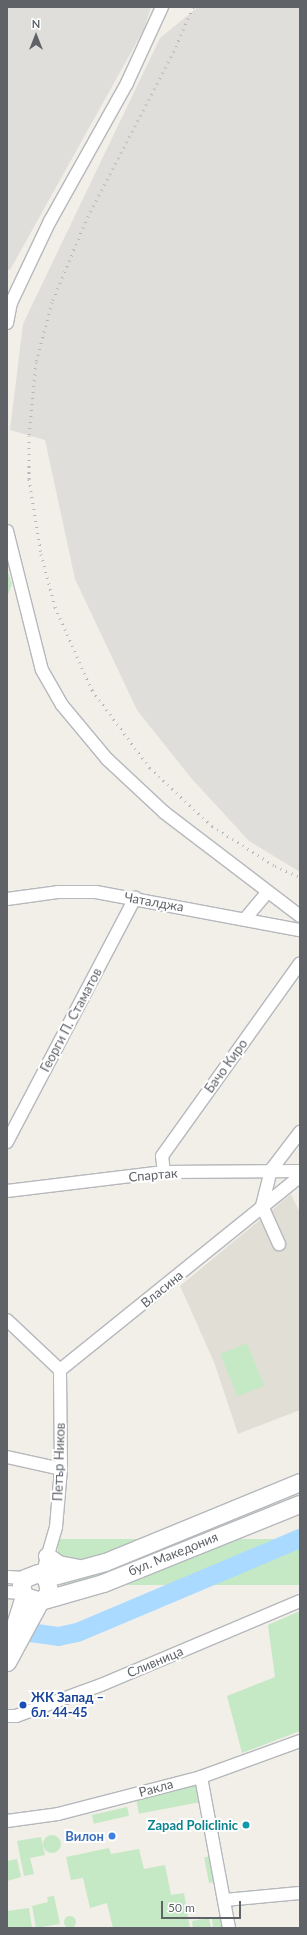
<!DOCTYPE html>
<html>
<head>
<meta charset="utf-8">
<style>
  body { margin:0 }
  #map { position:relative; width:307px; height:1935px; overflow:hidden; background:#f1efe8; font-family:Lato,sans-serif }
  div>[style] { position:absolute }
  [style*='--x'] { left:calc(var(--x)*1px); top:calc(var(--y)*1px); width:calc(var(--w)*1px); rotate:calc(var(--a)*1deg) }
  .industrial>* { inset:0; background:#e0deda }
  .education>* { inset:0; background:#e1ded6 }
  .green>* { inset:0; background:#c5e8c5; transform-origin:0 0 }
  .round { border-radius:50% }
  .river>* { height:19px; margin:-9.5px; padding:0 9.5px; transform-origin:9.5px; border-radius:9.5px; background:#aadaff }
  .roads { filter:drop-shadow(1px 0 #b5b8bc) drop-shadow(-1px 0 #b5b8bc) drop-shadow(0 1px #b5b8bc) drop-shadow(0 -1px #b5b8bc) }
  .street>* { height:12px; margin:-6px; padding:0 6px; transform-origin:6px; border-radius:6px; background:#fff }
  .secondary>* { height:17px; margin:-8.5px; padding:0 8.5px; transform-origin:8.5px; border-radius:8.5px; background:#fff }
  .rail>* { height:3px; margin-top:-1.5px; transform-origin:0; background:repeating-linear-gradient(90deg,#b6b7b8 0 1px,transparent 0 6px) }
  .dots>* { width:11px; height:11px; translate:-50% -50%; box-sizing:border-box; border:2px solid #fff; border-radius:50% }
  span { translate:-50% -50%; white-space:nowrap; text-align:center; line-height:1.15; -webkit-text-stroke:4px #fff; paint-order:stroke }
  .street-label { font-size:13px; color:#5f6368 }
  .transit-label { font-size:13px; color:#164399; font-weight:700 }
  .left { translate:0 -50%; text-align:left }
  .culture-label { font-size:13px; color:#0d838f; font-weight:700 }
  .right { translate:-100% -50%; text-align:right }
  .shop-label { font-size:13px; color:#366cbe; font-weight:700 }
  .frame { position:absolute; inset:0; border:8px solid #5f6368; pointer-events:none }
  .north { position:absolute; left:16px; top:16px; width:40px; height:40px; -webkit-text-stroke:3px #fff; paint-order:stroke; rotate:0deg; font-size:11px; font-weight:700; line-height:16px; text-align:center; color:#5f6368 }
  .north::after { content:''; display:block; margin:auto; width:14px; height:18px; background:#5f6368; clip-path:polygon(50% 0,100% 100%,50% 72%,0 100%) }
  .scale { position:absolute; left:161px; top:1901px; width:80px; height:18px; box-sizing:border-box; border:2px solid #5f6368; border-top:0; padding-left:5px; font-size:12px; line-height:14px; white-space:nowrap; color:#5f6368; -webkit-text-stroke:3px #fff; paint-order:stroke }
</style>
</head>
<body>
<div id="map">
  <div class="industrial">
    <div style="clip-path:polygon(7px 7px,151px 7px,144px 29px,10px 270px,7px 269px)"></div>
    <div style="clip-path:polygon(198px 7px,300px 7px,300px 872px,249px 841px,191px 778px,137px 710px,75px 579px,45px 440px,10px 430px,23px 324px,160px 38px)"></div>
  </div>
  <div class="education">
    <div style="clip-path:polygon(291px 1194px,300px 1213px,300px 1410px,238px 1434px,214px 1362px,180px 1286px)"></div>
  </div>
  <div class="green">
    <div style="clip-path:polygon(7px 570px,12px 584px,7px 597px)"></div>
    <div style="left:247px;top:1343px;width:46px;height:29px;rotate:68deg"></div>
    <div style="left:300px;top:1539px;width:46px;height:242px;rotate:90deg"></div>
    <div style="clip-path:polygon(300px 1611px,300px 1731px,242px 1753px,227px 1696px,275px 1677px,268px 1625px)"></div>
    <div style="left:198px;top:1782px;width:20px;height:64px;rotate:79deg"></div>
    <div style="left:127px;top:1807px;width:9px;height:36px;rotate:77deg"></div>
    <div class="round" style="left:43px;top:1835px;width:18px;height:18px"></div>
    <div style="clip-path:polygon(41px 1837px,45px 1855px,30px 1858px,34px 1874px,24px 1876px,17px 1841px)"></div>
    <div style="clip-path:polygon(109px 1848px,111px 1854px,139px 1849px,144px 1869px,165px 1865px,171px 1895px,184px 1893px,190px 1928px,113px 1928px,107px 1903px,90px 1908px,83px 1878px,71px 1880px,66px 1857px)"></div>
    <div style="left:212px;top:1856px;width:26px;height:8px;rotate:79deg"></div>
    <div style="clip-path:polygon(17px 1859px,21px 1877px,7px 1881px,7px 1861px)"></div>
    <div style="clip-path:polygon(54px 1896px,60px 1924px,36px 1928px,32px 1906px,48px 1902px,47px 1897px)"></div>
    <div style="clip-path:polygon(29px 1908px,32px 1928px,7px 1928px,7px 1911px)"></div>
    <div class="round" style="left:64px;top:1916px;width:12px;height:12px"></div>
    <div style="clip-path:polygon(223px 1916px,226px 1928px,213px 1928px,212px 1918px)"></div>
    <div style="clip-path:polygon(209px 1918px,211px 1928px,193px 1928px,192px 1921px)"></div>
  </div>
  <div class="river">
    <div style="--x:7;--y:1629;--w:51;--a:7.8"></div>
    <div style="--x:58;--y:1636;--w:19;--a:-12"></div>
    <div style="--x:77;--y:1632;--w:242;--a:-22.9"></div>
  </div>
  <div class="roads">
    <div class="street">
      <div style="--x:7;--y:323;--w:20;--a:-79"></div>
      <div style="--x:11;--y:303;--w:91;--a:-64.6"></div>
      <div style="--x:50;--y:221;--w:158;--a:-60.8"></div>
      <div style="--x:127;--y:83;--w:84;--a:-65.3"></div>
      <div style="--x:7;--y:531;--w:143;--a:75.9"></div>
      <div style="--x:42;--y:670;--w:40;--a:60.3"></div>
      <div style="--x:62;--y:705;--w:70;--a:50.2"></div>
      <div style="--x:107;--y:759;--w:79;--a:43"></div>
      <div style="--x:165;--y:813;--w:170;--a:37.3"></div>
      <div style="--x:7;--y:899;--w:51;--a:-7.8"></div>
      <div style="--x:58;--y:892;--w:38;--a:0"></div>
      <div style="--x:96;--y:892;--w:208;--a:10.6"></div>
      <div style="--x:245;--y:919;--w:34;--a:-50"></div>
      <div style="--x:7;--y:1142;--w:276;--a:-62.3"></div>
      <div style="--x:164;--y:1172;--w:16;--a:-97"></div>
      <div style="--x:162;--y:1156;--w:237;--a:-54.4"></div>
      <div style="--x:7;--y:1191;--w:158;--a:-6.9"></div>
      <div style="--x:164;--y:1172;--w:136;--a:-0.4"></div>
      <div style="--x:262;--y:1206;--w:37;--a:-76"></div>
      <div style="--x:271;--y:1170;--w:48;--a:-52.7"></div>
      <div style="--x:262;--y:1206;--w:42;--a:65.9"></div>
      <div style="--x:7;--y:1320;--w:73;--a:43.3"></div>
      <div style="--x:60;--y:1370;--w:309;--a:-38.9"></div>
      <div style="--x:7;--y:1457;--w:55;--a:12.5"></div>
      <div style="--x:42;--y:1575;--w:50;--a:-73.7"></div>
      <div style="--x:56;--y:1527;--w:58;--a:-85.1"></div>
      <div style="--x:61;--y:1469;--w:99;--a:-90.6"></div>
      <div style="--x:7;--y:1577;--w:18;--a:3"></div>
      <div style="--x:7;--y:1592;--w:15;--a:4"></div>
      <div style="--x:7;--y:1716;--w:9;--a:0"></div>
      <div style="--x:16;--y:1716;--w:90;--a:-20"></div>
      <div style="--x:101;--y:1685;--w:216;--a:-22.9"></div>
      <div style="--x:201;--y:1777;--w:154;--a:79.5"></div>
      <div style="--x:7;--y:1821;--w:51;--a:-7.8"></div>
      <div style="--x:58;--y:1814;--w:148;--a:-14.5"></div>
      <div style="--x:201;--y:1777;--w:105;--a:-20"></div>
      <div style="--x:225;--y:1900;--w:75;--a:-5.3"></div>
    </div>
    <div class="secondary">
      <div style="--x:47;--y:1556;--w:14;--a:36"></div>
      <div style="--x:58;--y:1564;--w:20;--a:11"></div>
      <div style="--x:46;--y:1578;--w:61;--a:-15.2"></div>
      <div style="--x:105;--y:1562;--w:211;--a:-22.3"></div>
      <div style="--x:44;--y:1598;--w:9;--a:-54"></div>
      <div style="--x:49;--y:1591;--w:13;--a:-103"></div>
      <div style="--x:46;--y:1578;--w:9;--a:-148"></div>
      <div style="--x:38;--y:1573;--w:14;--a:159"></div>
      <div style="--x:25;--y:1578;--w:8;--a:120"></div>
      <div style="--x:21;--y:1585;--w:11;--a:75"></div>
      <div style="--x:24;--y:1596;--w:17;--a:17"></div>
      <div style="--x:40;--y:1601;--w:66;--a:-15.9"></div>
      <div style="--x:103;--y:1583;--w:212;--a:-21.9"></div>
      <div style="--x:9;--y:1644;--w:50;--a:-72.6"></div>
      <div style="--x:7;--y:1662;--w:69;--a:-61.6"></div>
    </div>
  </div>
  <div class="rail">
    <div style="--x:193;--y:7;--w:48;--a:113.4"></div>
    <div style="--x:174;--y:51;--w:186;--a:117.5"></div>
    <div style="--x:88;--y:216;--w:93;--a:112.7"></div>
    <div style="--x:52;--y:302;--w:62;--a:104.9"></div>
    <div style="--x:36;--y:362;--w:74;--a:95.4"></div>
    <div style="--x:29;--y:436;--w:43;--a:90"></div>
    <div style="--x:29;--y:479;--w:76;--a:80.9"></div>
    <div style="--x:41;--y:554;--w:55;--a:75.2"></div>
    <div style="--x:55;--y:607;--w:91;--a:66"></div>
    <div style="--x:92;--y:690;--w:97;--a:53.4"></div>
    <div style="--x:150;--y:768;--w:85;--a:43.1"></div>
    <div style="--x:212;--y:826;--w:75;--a:32.4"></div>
    <div style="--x:275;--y:866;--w:27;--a:24"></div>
  </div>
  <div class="dots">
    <div style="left:23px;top:1705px;background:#1a4fb4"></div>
    <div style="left:246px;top:1825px;background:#0f9aa8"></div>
    <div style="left:112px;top:1836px;background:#3f7fe0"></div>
  </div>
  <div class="street-label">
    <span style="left:154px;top:902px;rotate:10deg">Чаталджа</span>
    <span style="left:71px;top:1020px;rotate:-62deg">Георги П. Стаматов</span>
    <span style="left:226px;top:1066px;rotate:-54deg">Бачо Киро</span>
    <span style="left:153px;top:1175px;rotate:-5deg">Спартак</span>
    <span style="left:162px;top:1289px;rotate:-39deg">Власина</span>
    <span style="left:59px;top:1462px;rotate:-88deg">Петър Ников</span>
    <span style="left:173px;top:1554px;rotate:-22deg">бул. Македония</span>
    <span style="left:155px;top:1662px;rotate:-23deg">Сливница</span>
    <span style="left:156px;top:1788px;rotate:-15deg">Ракла</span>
  </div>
  <div class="transit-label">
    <span class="left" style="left:31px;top:1705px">ЖК Запад –<br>бл. 44-45</span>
  </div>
  <div class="culture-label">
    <span class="right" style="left:238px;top:1825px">Zapad Policlinic</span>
  </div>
  <div class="shop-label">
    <span class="right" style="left:104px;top:1836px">Вилон</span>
  </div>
  <div class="frame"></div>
  <div class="north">N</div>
  <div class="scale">50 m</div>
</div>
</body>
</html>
